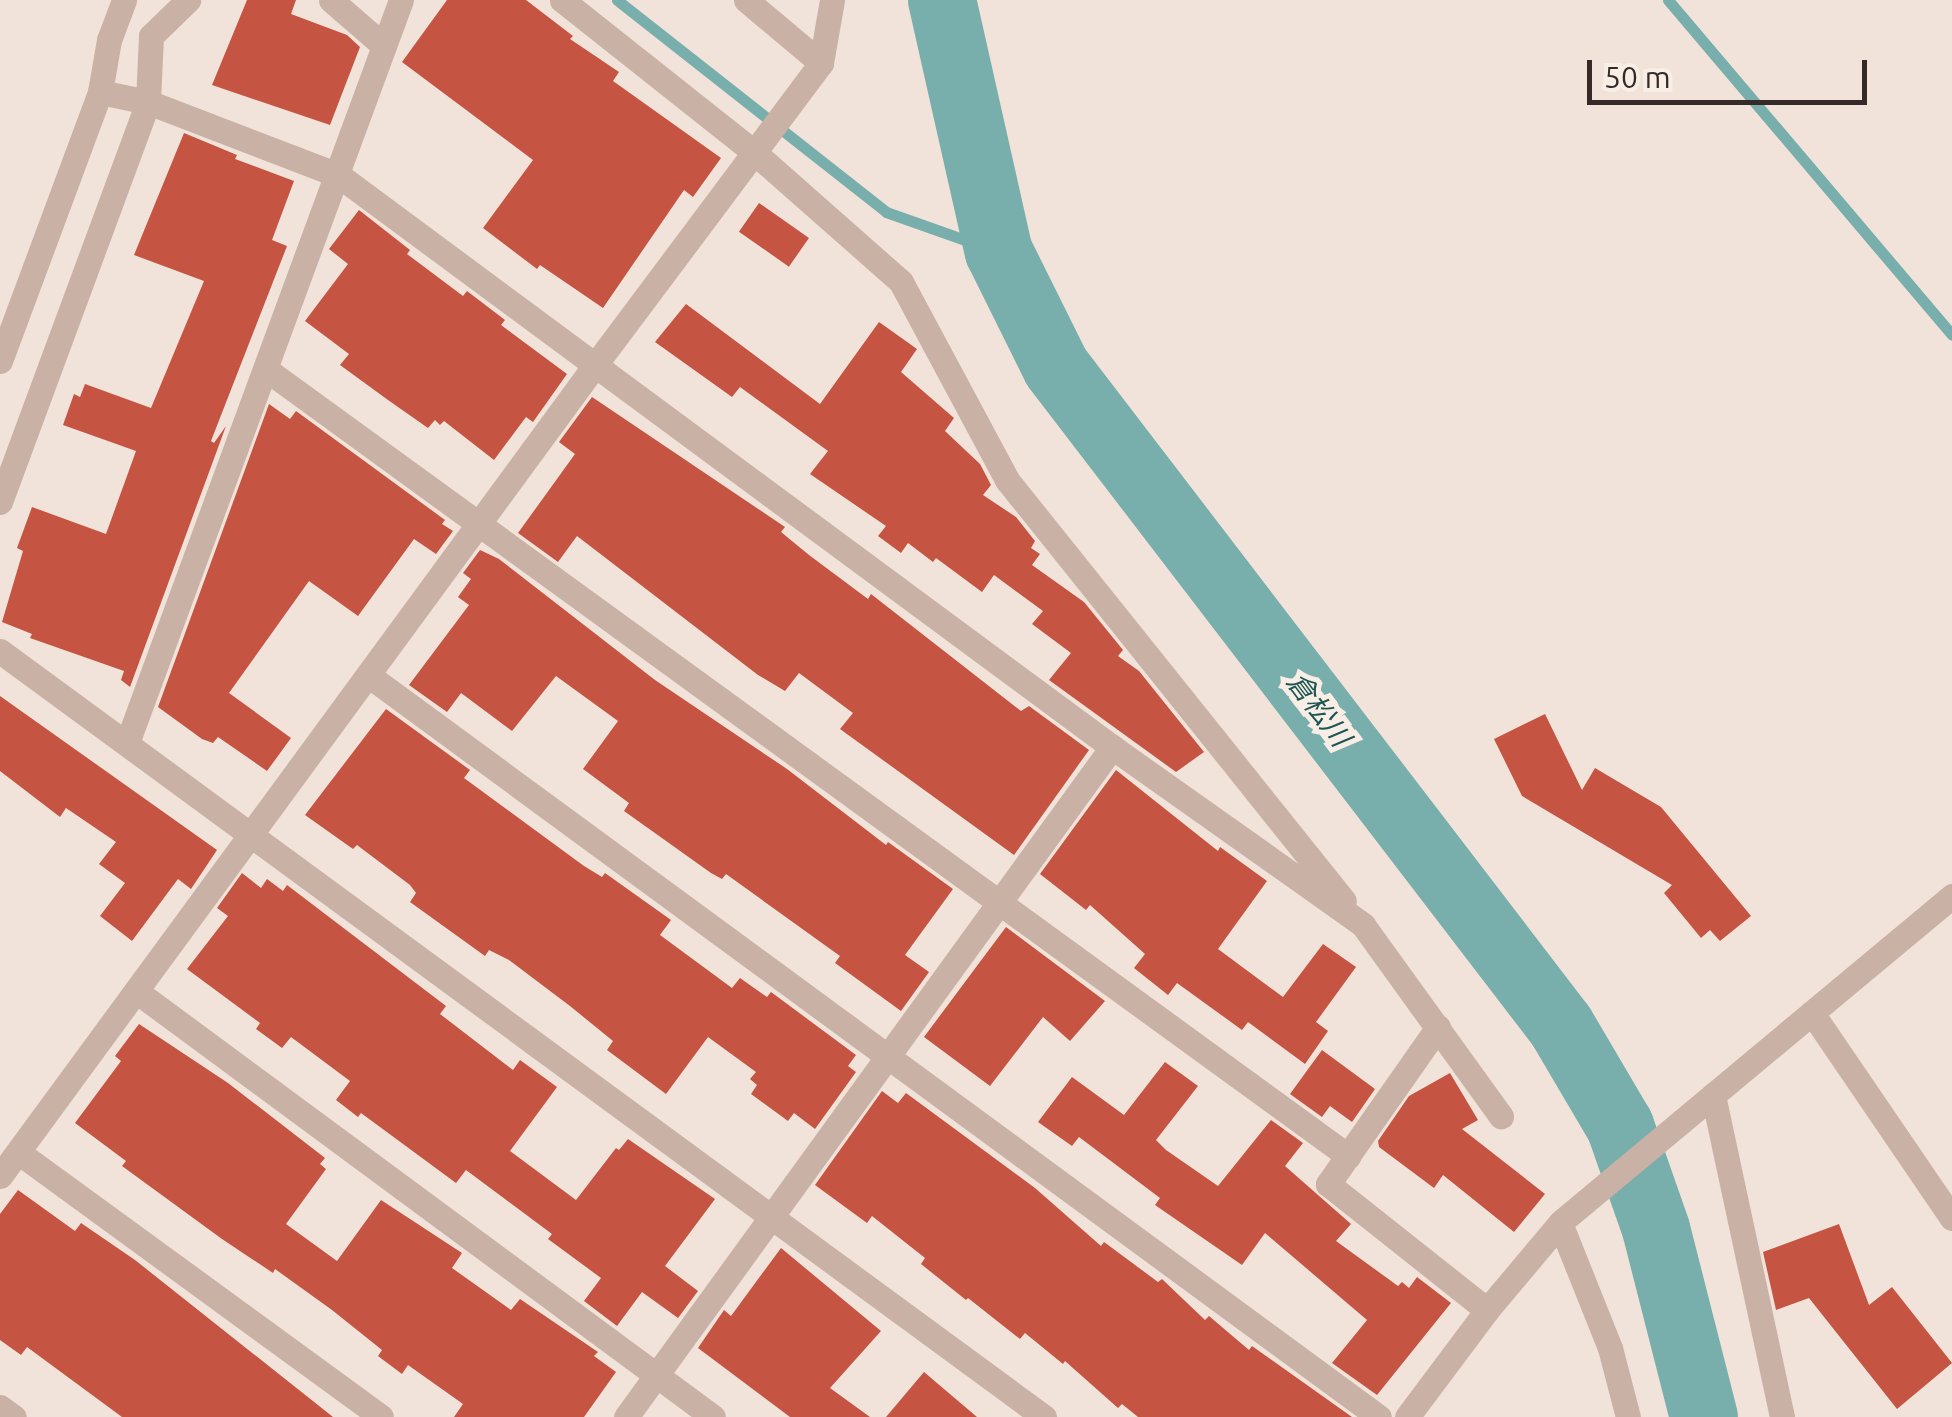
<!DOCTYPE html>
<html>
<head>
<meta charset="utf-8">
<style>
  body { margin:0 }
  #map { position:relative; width:1952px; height:1417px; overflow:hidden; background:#f1e3d9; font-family:Ubuntu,"Noto Sans JP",sans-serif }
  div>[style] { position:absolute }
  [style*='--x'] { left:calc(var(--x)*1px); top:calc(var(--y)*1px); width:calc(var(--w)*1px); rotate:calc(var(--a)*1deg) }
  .stream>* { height:11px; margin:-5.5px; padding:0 5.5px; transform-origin:5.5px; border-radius:5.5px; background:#78aeab }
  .river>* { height:68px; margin:-34px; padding:0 34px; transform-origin:34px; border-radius:34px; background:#78aeab }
  .building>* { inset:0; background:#c65442; transform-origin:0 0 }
  .minor>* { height:25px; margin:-12.5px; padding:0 12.5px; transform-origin:12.5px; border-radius:12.5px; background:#c9b2a5 }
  span { translate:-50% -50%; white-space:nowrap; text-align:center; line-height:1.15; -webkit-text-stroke:10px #f9eee5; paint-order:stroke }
  .water-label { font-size:28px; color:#1c5754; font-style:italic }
  .scale { position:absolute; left:1587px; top:60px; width:280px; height:45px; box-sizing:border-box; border:5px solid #352a27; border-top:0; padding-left:12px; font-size:30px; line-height:35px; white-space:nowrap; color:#352a27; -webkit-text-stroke:8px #f9eee5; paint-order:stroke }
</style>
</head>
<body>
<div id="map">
  <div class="stream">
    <div style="--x:617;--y:0;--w:342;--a:38.2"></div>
    <div style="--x:886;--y:212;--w:120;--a:19.5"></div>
    <div style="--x:1668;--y:0;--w:439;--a:49.7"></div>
  </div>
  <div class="river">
    <div style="--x:942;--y:0;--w:258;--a:77.3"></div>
    <div style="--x:999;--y:252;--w:128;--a:63.6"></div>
    <div style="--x:1056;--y:367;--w:830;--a:52.54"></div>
    <div style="--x:1561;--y:1026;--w:116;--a:59.5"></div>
    <div style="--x:1620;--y:1126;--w:109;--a:70.7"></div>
    <div style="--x:1656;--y:1229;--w:194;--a:75.7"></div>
  </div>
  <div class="building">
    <div style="clip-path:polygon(247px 0,296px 0,291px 14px,347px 35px,360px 47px,330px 125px,212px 85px)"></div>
    <div style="clip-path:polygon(447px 0,526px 0,573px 36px,570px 39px,619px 72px,613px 81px,721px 158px,693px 197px,684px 190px,603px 308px,540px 265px,537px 269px,483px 228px,533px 160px,402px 62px)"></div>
    <div style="clip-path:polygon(184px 133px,237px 155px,235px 159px,294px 181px,272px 240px,287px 246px,211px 441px,214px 443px,226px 426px,130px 687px,121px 680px,124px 671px,30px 638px,32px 634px,2px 622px,23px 551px,17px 548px,32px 507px,106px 534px,136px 451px,63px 425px,74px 394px,80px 397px,85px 384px,151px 408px,204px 281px,134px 255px)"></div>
    <div style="left:759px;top:203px;width:61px;height:35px;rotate:35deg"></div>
    <div style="clip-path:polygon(359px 210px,410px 250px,407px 254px,463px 296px,467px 291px,505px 320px,501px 325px,567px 374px,533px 422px,526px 417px,494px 460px,444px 421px,440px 425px,435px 420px,428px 428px,388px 400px,340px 365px,349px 354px,305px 321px,348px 264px,329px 249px)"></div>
    <div style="clip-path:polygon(686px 304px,820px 404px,879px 322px,917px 349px,901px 372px,954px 418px,945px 431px,980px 464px,991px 485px,983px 495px,1016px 517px,1035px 541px,1031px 548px,1040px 554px,1032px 565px,1084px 602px,1123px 650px,1118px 656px,1139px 671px,1204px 752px,1176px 772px,1049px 680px,1071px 653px,1032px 624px,1043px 611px,994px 575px,982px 592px,936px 558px,933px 562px,908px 543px,901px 553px,878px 536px,886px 526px,810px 474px,828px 451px,740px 387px,732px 397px,655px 342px)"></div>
    <div style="clip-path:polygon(592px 397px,785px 527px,781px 532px,809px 555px,868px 599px,871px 594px,1021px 711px,1029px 706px,1089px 750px,1014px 855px,840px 729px,853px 713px,799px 673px,785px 691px,758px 675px,577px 536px,558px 562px,518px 533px,575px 454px,559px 442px)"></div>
    <div style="clip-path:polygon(269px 404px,290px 419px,296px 411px,445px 520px,442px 524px,453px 531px,436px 554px,414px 539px,358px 616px,309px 581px,229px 693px,291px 738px,267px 771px,218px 737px,213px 743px,202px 739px,158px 707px)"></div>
    <div style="clip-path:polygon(480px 550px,499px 559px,655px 680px,787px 769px,886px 845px,888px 842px,953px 889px,905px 955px,929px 972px,901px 1011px,835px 963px,840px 956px,726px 874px,722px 879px,711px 873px,624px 811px,629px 803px,583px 769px,618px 721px,556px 676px,512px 731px,461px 693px,447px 712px,409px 685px,469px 605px,458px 597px,471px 579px,463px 573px)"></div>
    <div style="clip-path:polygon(0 696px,217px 850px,191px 889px,178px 879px,132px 941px,100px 916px,125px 883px,99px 864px,116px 842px,66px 808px,60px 817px,0 771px)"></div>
    <div style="clip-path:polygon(386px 709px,470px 770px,464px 778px,584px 866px,602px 877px,605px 873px,671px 920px,660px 935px,732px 988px,740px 978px,767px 997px,771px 992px,856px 1055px,848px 1066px,856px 1072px,815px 1129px,794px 1113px,788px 1121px,751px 1094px,757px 1085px,750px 1079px,756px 1072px,708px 1037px,666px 1094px,607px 1050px,613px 1041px,570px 1006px,509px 960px,489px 950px,485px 956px,410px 902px,416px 893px,410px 885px,357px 845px,353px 849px,305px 815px)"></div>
    <div style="clip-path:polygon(1545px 714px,1582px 790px,1595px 768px,1661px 807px,1751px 916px,1720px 941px,1710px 930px,1701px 938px,1664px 893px,1672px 885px,1522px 796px,1494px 739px)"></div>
    <div style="clip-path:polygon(1116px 770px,1218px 851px,1220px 847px,1267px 881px,1218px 949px,1283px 997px,1323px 944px,1356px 967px,1316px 1022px,1328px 1031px,1305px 1064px,1248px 1022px,1242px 1030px,1177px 983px,1168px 995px,1134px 968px,1145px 954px,1090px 905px,1086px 910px,1040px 874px)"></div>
    <div style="clip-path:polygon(242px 873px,261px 888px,267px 879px,283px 891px,287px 885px,446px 1006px,440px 1014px,513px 1070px,520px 1060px,557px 1087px,510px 1151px,576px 1200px,616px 1148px,619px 1150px,628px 1139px,715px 1199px,665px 1266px,698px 1291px,678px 1318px,642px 1292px,617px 1326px,584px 1301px,601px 1278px,548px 1239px,552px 1234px,466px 1170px,456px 1183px,361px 1113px,358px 1117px,336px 1100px,350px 1081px,291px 1037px,282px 1048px,256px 1029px,260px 1023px,187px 969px,228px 916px,217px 908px)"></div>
    <div style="clip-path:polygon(1006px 927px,1105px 1001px,1070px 1041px,1043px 1017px,990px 1086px,924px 1037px)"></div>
    <div style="clip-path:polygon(139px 1024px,228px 1083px,325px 1158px,320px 1164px,326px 1169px,286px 1224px,337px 1261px,381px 1200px,462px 1253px,452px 1268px,511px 1310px,520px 1299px,598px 1352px,594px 1356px,616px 1372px,584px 1417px,454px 1417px,463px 1404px,408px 1365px,402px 1374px,378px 1356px,382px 1350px,332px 1310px,275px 1269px,273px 1273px,222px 1239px,122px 1166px,126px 1161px,75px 1123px,121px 1061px,115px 1056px)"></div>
    <div style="clip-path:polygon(1322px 1050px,1375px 1089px,1352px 1122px,1330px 1106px,1322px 1117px,1290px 1094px)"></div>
    <div style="clip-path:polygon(1165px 1062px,1198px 1086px,1156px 1140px,1166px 1150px,1218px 1186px,1271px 1120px,1303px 1143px,1285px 1166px,1351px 1224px,1336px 1241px,1398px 1286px,1402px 1282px,1409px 1288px,1417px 1277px,1451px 1303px,1377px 1395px,1332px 1363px,1367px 1320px,1265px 1233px,1242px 1265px,1155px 1205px,1160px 1198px,1079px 1137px,1072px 1146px,1038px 1122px,1072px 1077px,1124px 1115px)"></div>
    <div style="clip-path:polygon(1450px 1073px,1478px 1120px,1462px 1129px,1545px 1194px,1514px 1232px,1443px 1175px,1434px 1188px,1379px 1147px,1378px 1141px,1409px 1096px)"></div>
    <div style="clip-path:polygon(882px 1091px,898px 1103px,906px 1093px,1035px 1188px,1101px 1246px,1104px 1242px,1158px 1282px,1162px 1279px,1205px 1320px,1209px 1316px,1249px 1350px,1252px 1346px,1352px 1417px,1138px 1417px,1122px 1404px,1118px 1408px,1065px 1361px,1063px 1364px,1025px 1333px,1020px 1339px,968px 1298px,966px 1300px,921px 1264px,925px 1258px,872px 1216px,867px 1223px,815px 1185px)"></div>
    <div style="clip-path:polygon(18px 1190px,75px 1231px,81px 1223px,135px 1260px,333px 1417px,122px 1417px,27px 1347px,21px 1355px,0 1340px,0 1214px)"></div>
    <div style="clip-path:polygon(1839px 1224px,1869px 1305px,1892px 1287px,1952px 1363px,1897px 1409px,1809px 1298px,1776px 1310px,1763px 1252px)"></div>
    <div style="clip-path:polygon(781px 1248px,881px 1331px,830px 1388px,870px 1417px,790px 1417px,698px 1348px,724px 1310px,731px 1316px)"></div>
    <div style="clip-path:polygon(924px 1372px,977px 1417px,886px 1417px)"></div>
  </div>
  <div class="minor">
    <div style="--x:331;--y:0;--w:70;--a:41"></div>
    <div style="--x:562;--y:0;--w:248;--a:38.4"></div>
    <div style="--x:756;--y:154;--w:193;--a:41.4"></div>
    <div style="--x:901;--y:282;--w:225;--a:61.8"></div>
    <div style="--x:1007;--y:480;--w:539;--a:51.32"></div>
    <div style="--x:746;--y:0;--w:98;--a:40"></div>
    <div style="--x:832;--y:0;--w:64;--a:99.9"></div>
    <div style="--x:821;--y:63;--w:377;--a:126.8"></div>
    <div style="--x:595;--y:365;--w:643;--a:36.46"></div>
    <div style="--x:1112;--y:747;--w:308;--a:35.3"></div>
    <div style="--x:1363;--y:925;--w:236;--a:54.2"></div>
    <div style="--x:0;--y:361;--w:287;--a:-69.6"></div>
    <div style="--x:100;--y:92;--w:53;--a:-80.2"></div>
    <div style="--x:109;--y:40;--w:43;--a:-69.4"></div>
    <div style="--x:267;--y:370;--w:1337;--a:36.02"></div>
    <div style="--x:0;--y:502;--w:427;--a:-69.7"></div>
    <div style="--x:148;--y:102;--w:66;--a:-87.4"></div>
    <div style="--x:151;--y:36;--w:52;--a:-44.2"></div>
    <div style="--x:0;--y:651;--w:1295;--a:36.27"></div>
    <div style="--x:368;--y:675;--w:1254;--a:36.28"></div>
    <div style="--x:127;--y:743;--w:792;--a:-69.76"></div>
    <div style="--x:136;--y:991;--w:717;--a:36.44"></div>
    <div style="--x:1812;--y:1013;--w:248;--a:55.7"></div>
    <div style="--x:1438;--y:1027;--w:192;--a:125"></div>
    <div style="--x:1328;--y:1184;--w:203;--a:38.4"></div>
    <div style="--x:1713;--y:1095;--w:329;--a:77.9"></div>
    <div style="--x:18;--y:1152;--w:449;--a:36.1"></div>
    <div style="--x:0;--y:1176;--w:1006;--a:-53.73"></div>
    <div style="--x:595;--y:365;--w:320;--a:-143.5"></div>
    <div style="--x:338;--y:175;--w:204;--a:-159"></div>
    <div style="--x:148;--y:102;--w:49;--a:-168.2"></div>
    <div style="--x:1562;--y:1221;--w:508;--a:-39.81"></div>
    <div style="--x:0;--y:1407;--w:17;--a:36"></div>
    <div style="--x:626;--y:1417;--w:828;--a:-54.04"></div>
    <div style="--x:1407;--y:1417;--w:134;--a:-53.2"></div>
    <div style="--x:1487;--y:1310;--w:114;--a:-50"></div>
    <div style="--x:1560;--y:1223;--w:135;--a:68.2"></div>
    <div style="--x:1610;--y:1348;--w:71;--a:75.4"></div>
  </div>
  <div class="water-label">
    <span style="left:1319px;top:709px;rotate:53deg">倉松川</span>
  </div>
  <div class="scale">50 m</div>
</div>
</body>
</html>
